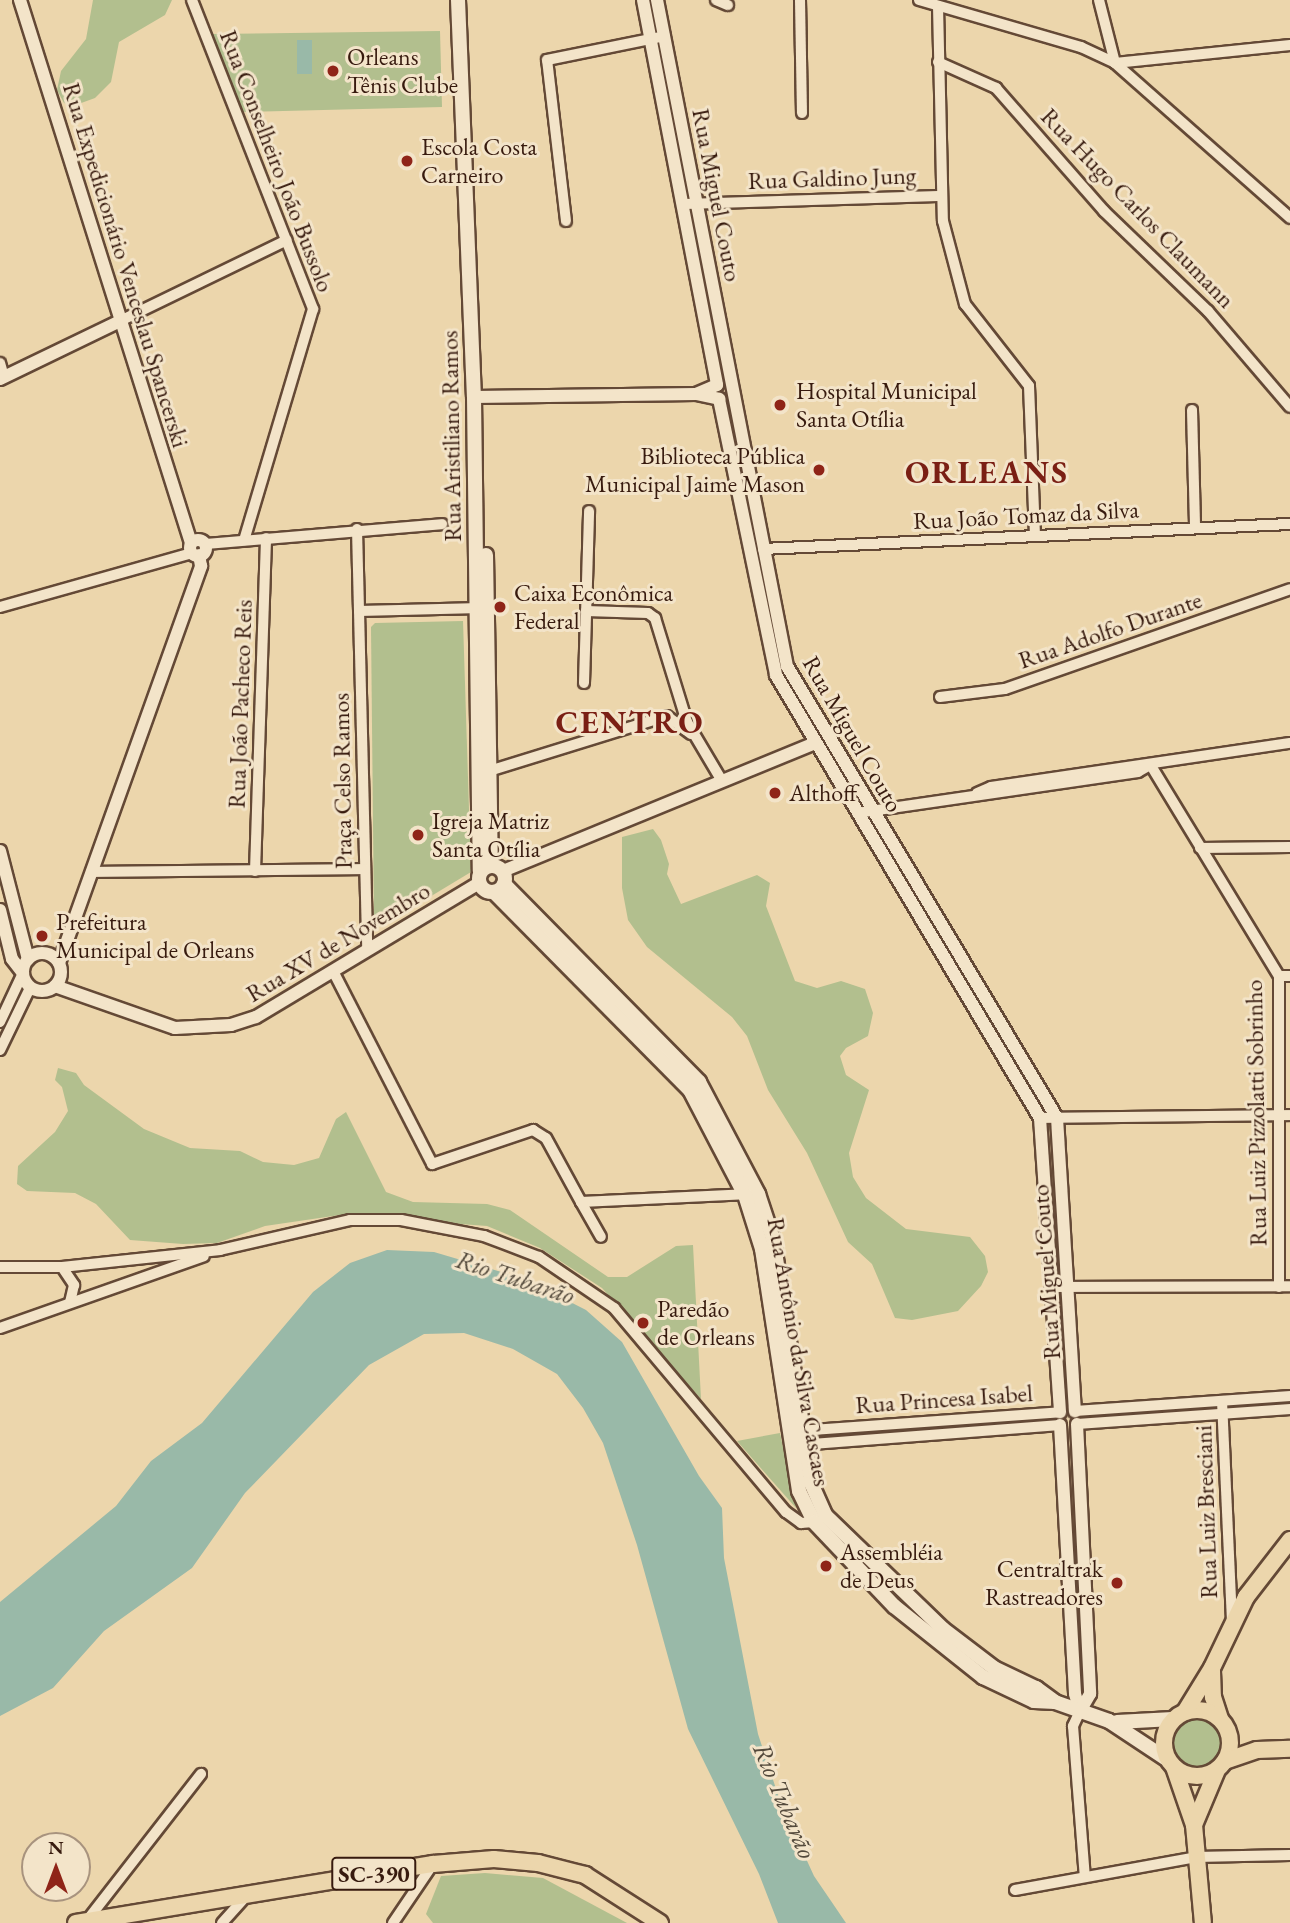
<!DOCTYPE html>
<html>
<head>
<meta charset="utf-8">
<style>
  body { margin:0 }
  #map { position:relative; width:1290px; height:1923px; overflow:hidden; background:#ecd6ac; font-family:"EB Garamond",serif }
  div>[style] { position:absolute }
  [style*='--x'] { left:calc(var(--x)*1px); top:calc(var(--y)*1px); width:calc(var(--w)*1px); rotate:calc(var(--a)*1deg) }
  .green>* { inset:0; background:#b2bf8e }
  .round { border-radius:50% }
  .water>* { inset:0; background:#99b9a8; transform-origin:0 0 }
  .roads { filter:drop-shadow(2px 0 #644936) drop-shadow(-2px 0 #644936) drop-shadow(0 2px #644936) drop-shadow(0 -2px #644936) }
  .minor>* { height:10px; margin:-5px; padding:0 5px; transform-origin:5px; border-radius:5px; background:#f3e4c9 }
  .tertiary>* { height:12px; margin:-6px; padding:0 6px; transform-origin:6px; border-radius:6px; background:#f3e4c9 }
  .tertiary>.ring { margin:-6px; padding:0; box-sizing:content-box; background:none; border:12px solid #f3e4c9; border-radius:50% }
  .secondary>* { height:14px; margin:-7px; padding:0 7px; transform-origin:7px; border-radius:7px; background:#f3e4c9 }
  .secondary>.ring { margin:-7px; padding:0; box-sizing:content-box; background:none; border:14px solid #f3e4c9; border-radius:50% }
  .primary>* { height:16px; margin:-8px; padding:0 8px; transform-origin:8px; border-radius:8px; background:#ecd6ac }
  .primary>.ring { margin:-8px; padding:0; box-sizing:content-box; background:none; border:16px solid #ecd6ac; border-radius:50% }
  .dots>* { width:19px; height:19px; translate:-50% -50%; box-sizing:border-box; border:4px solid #f3e4c9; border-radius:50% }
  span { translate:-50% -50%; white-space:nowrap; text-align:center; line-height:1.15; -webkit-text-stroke:6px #f3e4c9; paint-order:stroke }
  .shield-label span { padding:2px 5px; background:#f3e4c9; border:2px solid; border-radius:5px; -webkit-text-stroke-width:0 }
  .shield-label { font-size:23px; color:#371a0e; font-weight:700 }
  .poi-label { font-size:24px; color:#371a0e }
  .left { translate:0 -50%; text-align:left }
  .right { translate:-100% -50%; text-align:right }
  .street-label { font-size:24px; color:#371a0e }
  .water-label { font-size:26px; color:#544a3c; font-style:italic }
  .district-label { font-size:32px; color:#7a1f14; font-weight:700; letter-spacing:2px }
  .north { position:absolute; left:21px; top:1832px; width:70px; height:70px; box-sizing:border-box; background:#f3e4c9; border:2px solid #a8937e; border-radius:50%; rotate:0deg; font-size:19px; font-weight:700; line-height:28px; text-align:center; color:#371a0e }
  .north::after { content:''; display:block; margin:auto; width:24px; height:32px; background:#8f2418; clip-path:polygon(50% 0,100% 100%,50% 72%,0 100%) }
</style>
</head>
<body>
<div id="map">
  <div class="green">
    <div style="clip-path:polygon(93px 0,172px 0,165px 15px,119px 42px,111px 82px,95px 98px,73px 106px,64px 103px,57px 90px,61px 71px,86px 39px)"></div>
    <div style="clip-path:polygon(440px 31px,442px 107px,240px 112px,212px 34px)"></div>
    <div style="clip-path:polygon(463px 621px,471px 872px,380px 927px,374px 920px,371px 627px,375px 623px)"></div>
    <div style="clip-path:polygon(653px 829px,661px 840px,669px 864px,667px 874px,681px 904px,757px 875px,770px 883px,766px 906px,795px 981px,817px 988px,841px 981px,865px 989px,873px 1013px,868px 1036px,846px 1048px,840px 1056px,846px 1075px,869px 1090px,849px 1153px,853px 1177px,866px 1198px,906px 1229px,970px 1237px,985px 1256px,988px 1272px,981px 1286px,958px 1311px,912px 1320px,895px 1318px,872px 1264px,848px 1242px,807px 1153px,768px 1090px,747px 1036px,732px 1017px,647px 947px,628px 920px,622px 888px,622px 837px)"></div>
    <div style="clip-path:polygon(58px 1068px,76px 1073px,84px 1085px,144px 1129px,190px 1148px,240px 1151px,263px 1162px,294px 1165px,319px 1158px,336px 1119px,346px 1112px,386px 1192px,413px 1202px,487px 1204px,510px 1210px,608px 1277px,627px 1277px,676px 1246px,693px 1245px,701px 1399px,602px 1288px,540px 1248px,487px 1226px,340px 1215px,265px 1226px,217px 1243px,183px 1244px,130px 1240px,96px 1204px,75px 1193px,27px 1191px,17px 1184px,18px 1166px,55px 1132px,68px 1111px,62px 1087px,55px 1080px)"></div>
    <div style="clip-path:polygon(780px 1433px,796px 1508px,737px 1441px)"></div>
    <div class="round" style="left:1168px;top:1715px;width:56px;height:56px"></div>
    <div style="clip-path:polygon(485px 1873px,543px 1878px,627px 1923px,433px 1923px,426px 1914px,441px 1876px)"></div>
  </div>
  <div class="water">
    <div style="left:297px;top:40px;width:15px;height:34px"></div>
    <div style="clip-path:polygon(387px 1250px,434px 1252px,525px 1279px,586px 1310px,622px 1342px,699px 1476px,722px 1508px,724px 1558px,758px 1734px,781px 1804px,814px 1876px,846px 1923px,778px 1923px,759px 1874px,688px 1729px,637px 1545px,603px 1443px,583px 1408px,557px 1374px,513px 1349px,464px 1333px,424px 1334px,369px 1365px,245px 1493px,192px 1568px,104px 1631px,53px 1688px,0 1716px,0 1602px,116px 1506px,151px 1461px,202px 1423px,313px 1292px,350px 1263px)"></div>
  </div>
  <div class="roads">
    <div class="minor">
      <div style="--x:192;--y:0;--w:332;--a:68.6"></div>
      <div style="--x:313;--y:309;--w:241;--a:106.6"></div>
      <div style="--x:716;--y:0;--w:13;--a:23"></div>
      <div style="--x:800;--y:0;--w:113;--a:89"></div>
      <div style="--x:919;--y:0;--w:169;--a:16.2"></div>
      <div style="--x:1081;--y:47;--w:38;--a:25"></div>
      <div style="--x:1115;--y:63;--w:176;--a:-5.9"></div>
      <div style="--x:1099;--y:0;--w:65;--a:75.7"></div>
      <div style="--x:1115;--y:63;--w:234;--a:41.5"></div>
      <div style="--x:938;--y:6;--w:215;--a:88.7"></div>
      <div style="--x:943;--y:221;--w:86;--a:75.2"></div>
      <div style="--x:965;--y:304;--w:104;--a:52"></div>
      <div style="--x:1029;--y:386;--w:150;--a:87.7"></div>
      <div style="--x:938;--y:62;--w:64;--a:24.1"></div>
      <div style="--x:996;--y:88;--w:164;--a:48.7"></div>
      <div style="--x:1104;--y:211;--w:144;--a:43.9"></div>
      <div style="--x:1208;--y:311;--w:126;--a:49.5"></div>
      <div style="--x:682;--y:204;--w:259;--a:-1.8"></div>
      <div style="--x:566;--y:221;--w:162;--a:-96.7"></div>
      <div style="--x:547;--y:60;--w:120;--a:-11.5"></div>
      <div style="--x:122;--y:320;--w:183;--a:-25.9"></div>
      <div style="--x:0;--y:363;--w:15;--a:74"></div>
      <div style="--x:1192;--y:410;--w:118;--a:88.5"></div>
      <div style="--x:357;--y:529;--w:421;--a:88.6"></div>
      <div style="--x:205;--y:544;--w:238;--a:-4.8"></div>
      <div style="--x:763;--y:549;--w:528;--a:-2.72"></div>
      <div style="--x:0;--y:607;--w:199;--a:-15.7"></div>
      <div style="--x:359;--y:611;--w:122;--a:-1.4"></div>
      <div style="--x:586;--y:611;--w:62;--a:1.8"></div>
      <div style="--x:648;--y:613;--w:9;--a:36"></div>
      <div style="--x:655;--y:618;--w:109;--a:72.9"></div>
      <div style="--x:687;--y:722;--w:69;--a:59.3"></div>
      <div style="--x:584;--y:683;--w:172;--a:-88.3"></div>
      <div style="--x:940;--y:697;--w:65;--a:-7"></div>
      <div style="--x:1005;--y:689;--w:302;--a:-19.3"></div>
      <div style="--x:1150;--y:764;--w:248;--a:58.7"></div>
      <div style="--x:1279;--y:976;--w:311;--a:90"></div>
      <div style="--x:489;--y:771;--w:186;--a:-17.2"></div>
      <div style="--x:667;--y:716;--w:30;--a:37"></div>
      <div style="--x:977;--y:793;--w:15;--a:-23"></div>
      <div style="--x:991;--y:787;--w:302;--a:-8.4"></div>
      <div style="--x:857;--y:813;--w:284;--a:-8.3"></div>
      <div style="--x:1138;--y:772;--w:14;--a:-30"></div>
      <div style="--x:1200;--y:848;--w:90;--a:-0.6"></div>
      <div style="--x:255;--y:871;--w:333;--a:-88.1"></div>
      <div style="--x:91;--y:872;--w:274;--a:-0.6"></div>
      <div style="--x:333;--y:971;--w:217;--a:62.8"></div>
      <div style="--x:432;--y:1164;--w:107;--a:-18.6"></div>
      <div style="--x:533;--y:1130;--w:15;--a:32"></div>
      <div style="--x:546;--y:1138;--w:73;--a:61.3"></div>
      <div style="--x:581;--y:1202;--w:169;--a:-2.7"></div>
      <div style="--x:1279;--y:976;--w:11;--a:0"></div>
      <div style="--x:0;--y:1022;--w:54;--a:-64.9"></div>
      <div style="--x:0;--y:1050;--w:69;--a:-64.2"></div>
      <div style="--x:1040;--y:1118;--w:250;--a:-0.7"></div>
      <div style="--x:581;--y:1202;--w:40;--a:60.3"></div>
      <div style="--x:0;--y:1267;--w:62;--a:0"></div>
      <div style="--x:62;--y:1267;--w:159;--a:-6.1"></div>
      <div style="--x:220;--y:1250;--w:133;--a:-13"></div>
      <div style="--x:350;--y:1220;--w:51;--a:0"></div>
      <div style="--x:401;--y:1220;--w:85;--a:10.9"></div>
      <div style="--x:484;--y:1236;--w:59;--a:20.9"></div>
      <div style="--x:539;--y:1257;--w:91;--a:34.2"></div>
      <div style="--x:614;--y:1308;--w:267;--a:49.9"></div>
      <div style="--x:786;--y:1512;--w:19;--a:36"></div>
      <div style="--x:801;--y:1523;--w:13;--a:-4"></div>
      <div style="--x:62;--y:1267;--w:22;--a:56"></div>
      <div style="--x:74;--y:1285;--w:17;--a:103"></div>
      <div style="--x:1051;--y:1287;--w:239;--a:-0.2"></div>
      <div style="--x:0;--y:1328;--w:216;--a:-19.4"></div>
      <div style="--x:1222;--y:1401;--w:219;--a:87.4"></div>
      <div style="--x:1075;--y:1411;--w:216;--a:-4"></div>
      <div style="--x:1077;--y:1424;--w:214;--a:-4"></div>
      <div style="--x:798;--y:1431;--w:263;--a:-4.1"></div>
      <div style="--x:799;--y:1445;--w:262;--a:-4.4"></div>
      <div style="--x:1080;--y:1711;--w:17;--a:115"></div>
      <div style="--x:1073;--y:1726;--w:151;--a:85.5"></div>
      <div style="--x:1015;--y:1890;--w:184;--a:-10.3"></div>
      <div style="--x:1196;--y:1857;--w:94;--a:-1.2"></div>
      <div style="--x:85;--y:1923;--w:189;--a:-52.1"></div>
      <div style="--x:222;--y:1923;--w:36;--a:-48"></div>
      <div style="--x:393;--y:1923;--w:71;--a:-55.9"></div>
    </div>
    <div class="tertiary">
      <div style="--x:20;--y:0;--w:569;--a:72.52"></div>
      <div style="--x:643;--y:0;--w:392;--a:79.1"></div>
      <div style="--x:717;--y:385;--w:23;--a:157"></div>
      <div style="--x:657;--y:0;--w:679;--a:78.96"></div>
      <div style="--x:787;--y:666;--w:527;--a:59.15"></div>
      <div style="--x:1057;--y:1118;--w:294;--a:86.5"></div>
      <div style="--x:0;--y:379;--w:136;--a:-25.8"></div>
      <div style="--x:474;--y:397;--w:222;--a:-0.8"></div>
      <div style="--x:696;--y:394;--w:24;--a:12"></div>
      <div style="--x:719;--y:399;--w:282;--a:78.3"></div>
      <div style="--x:776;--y:675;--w:516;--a:59.21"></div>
      <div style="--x:1040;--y:1118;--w:295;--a:86.1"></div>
      <div class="ring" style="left:190px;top:540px;width:4px;height:4px"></div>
      <div style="--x:0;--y:851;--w:112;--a:75.5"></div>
      <div style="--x:503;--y:871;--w:337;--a:-22.3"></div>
      <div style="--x:0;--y:910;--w:50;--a:76.2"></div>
      <div style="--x:12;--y:959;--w:18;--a:52"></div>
      <div class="ring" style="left:23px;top:953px;width:26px;height:26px"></div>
      <div style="--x:59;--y:963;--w:422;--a:-70.3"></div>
      <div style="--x:201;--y:566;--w:11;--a:-100"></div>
      <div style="--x:55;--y:986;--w:127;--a:19.3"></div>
      <div style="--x:175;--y:1028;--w:56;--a:-3.1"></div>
      <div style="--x:231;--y:1025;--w:26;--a:-18"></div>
      <div style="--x:256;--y:1017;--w:260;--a:-31"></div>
      <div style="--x:1077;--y:1424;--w:270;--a:87.2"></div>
      <div style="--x:1090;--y:1694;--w:20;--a:120"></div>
      <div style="--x:1060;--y:1425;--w:269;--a:86.8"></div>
      <div style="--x:1075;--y:1694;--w:18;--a:74"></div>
    </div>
    <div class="secondary">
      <div style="--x:458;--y:0;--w:397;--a:87.7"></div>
      <div style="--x:474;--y:397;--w:474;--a:89.3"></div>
      <div style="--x:486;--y:555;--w:310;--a:89.1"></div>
      <div class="ring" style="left:479px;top:866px;width:12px;height:12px"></div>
      <div style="--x:504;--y:884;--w:278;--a:45.4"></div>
      <div style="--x:699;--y:1082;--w:127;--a:62.2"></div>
      <div style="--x:758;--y:1194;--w:47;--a:71.6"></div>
      <div style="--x:773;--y:1239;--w:247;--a:81.1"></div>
      <div style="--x:811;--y:1483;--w:35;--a:66"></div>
      <div style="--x:825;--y:1515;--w:164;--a:44"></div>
      <div style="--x:943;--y:1629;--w:64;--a:37.4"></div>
      <div style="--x:994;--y:1668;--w:47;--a:25.5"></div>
      <div style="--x:1036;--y:1688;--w:24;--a:36"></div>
      <div style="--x:494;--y:892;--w:279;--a:45.3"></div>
      <div style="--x:690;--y:1090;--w:119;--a:62.4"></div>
      <div style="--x:745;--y:1195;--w:57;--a:72.5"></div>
      <div style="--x:762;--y:1249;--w:245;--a:81.3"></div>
      <div style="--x:799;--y:1491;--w:34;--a:64"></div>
      <div style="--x:814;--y:1522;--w:116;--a:46.4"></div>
      <div style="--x:894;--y:1606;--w:114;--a:38.6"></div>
      <div style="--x:983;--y:1677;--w:56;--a:25.2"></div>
      <div style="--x:1034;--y:1701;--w:21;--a:3"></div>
      <div style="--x:1055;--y:1702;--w:57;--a:19.4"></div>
      <div style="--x:1109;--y:1721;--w:71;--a:33.5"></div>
      <div style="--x:1117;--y:1722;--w:56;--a:-3.1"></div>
    </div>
    <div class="primary">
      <div style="--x:1212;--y:1671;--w:26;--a:88"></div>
      <div style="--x:1213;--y:1697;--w:23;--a:72"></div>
      <div class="ring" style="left:1164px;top:1710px;width:50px;height:50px"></div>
      <div style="--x:1185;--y:1712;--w:52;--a:-58.5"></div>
      <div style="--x:1212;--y:1668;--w:79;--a:-64.4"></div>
      <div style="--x:1246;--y:1597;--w:72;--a:-52.3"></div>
      <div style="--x:1225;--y:1761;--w:34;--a:-19"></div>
      <div style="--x:1257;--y:1750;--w:33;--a:-2"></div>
      <div style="--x:1174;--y:1767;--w:61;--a:71"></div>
      <div style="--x:1194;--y:1825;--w:98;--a:84.8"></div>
      <div style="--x:1194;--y:1825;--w:60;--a:-67.3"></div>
      <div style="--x:76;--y:1923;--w:362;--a:-9.4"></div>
      <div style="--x:433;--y:1864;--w:61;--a:-4.7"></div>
      <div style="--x:494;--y:1859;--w:44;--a:5.2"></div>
      <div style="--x:538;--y:1863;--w:49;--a:14.3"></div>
      <div style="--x:585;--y:1875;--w:89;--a:32.6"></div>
    </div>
  </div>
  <div class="dots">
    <div style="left:333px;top:71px;background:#8f2418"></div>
    <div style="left:407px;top:161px;background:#8f2418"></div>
    <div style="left:780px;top:405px;background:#8f2418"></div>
    <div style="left:819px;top:470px;background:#8f2418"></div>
    <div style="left:500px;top:607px;background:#8f2418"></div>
    <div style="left:775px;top:793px;background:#8f2418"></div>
    <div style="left:418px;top:835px;background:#8f2418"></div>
    <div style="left:42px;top:936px;background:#8f2418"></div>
    <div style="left:643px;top:1323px;background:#8f2418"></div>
    <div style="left:826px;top:1566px;background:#8f2418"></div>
    <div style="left:1117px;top:1583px;background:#8f2418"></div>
  </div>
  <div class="shield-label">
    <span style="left:374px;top:1874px">SC-390</span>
  </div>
  <div class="poi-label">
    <span class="left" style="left:347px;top:71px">Orleans<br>Tênis Clube</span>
    <span class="left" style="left:421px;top:161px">Escola Costa<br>Carneiro</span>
    <span class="left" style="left:796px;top:405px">Hospital Municipal<br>Santa Otília</span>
    <span class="right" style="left:805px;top:470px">Biblioteca Pública<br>Municipal Jaime Mason</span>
    <span class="left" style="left:514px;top:607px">Caixa Econômica<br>Federal</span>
    <span class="left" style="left:789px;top:793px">Althoff</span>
    <span class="left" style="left:432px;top:835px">Igreja Matriz<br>Santa Otília</span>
    <span class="left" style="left:56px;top:936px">Prefeitura<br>Municipal de Orleans</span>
    <span class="left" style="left:657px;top:1323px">Paredão<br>de Orleans</span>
    <span class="left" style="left:840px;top:1566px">Assembléia<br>de Deus</span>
    <span class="right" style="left:1103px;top:1583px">Centraltrak<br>Rastreadores</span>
  </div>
  <div class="street-label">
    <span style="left:277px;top:161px;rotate:69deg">Rua Conselheiro João Bussolo</span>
    <span style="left:832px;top:178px;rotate:-2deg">Rua Galdino Jung</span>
    <span style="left:717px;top:195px;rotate:79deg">Rua Miguel Couto</span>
    <span style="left:1138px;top:208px;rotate:46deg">Rua Hugo Carlos Claumann</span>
    <span style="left:126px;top:265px;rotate:73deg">Rua Expedicionário Venceslau Spancerski</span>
    <span style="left:451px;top:436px;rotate:-91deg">Rua Aristiliano Ramos</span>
    <span style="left:1026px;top:515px;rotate:-3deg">Rua João Tomaz da Silva</span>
    <span style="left:1110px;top:630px;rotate:-19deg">Rua Adolfo Durante</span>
    <span style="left:240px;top:704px;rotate:-88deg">Rua João Pacheco Reis</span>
    <span style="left:853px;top:734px;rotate:60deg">Rua Miguel Couto</span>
    <span style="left:342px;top:781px;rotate:-91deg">Praça Celso Ramos</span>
    <span style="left:338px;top:942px;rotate:-31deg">Rua XV de Novembro</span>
    <span style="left:1256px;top:1113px;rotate:-91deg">Rua Luiz Pizzolatti Sobrinho</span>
    <span style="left:1046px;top:1272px;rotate:-94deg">Rua Miguel Couto</span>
    <span style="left:799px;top:1352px;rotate:80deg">Rua Antônio da Silva Cascaes</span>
    <span style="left:944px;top:1399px;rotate:-4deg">Rua Princesa Isabel</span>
    <span style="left:1206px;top:1512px;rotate:-92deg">Rua Luiz Bresciani</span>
  </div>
  <div class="water-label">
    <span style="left:515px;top:1278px;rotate:18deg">Rio Tubarão</span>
    <span style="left:784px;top:1801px;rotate:67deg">Rio Tubarão</span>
  </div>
  <div class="district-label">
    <span style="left:987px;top:472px">ORLEANS</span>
    <span style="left:630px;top:722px">CENTRO</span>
  </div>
  <div class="north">N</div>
</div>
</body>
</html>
